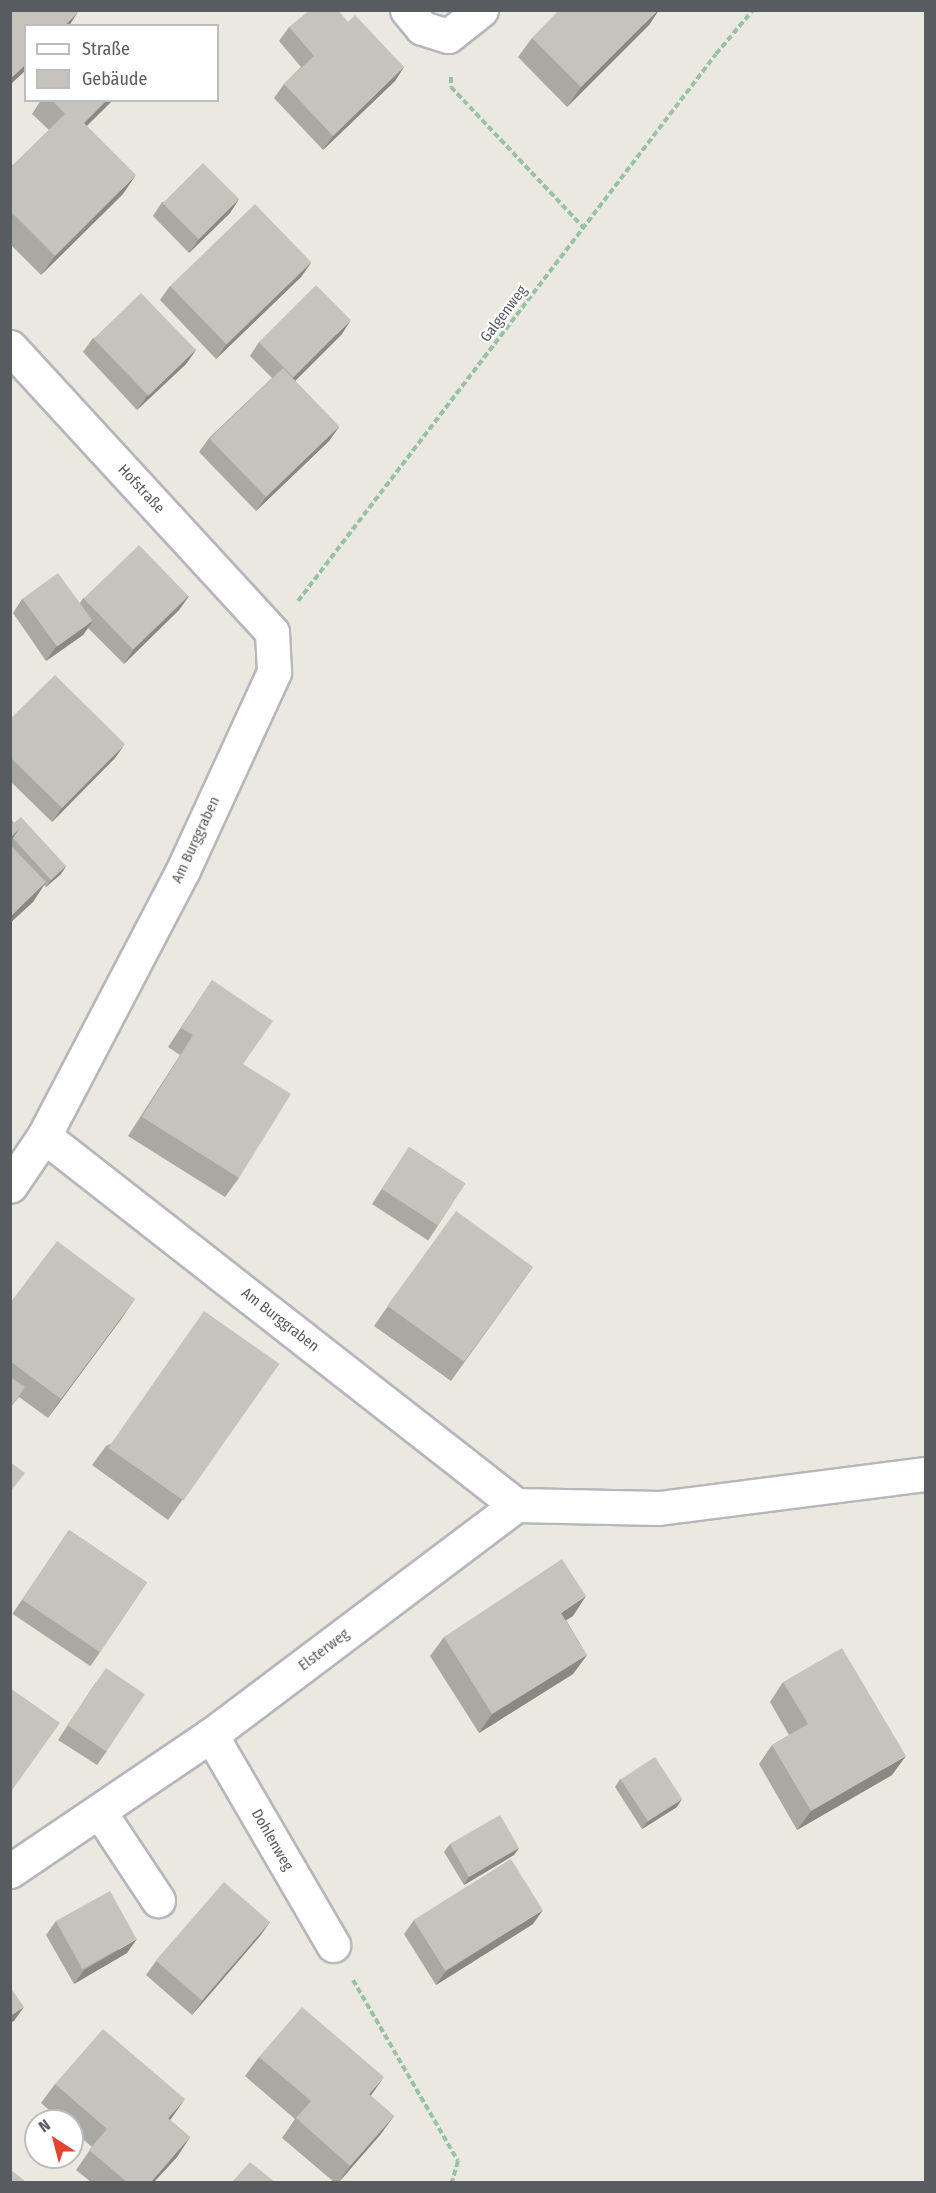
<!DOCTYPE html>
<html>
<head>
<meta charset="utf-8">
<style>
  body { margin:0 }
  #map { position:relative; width:936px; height:2193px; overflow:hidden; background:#ebe9df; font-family:"Fira Sans Condensed",sans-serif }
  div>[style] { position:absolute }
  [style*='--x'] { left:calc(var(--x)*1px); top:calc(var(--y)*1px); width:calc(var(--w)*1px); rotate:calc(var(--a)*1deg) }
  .path>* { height:4px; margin-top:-2px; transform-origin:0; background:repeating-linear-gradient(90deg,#96c3a5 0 6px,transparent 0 9px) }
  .roads { filter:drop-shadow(2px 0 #b5b7bc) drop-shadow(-2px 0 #b5b7bc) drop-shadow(0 2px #b5b7bc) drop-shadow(0 -2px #b5b7bc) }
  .minor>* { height:33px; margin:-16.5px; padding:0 16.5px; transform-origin:16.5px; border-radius:16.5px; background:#fff }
  .wall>* { inset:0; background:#aaa8a3; transform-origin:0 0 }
  .shaded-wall>* { inset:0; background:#8b8884 }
  .building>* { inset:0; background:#c6c3bd; transform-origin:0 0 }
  span { translate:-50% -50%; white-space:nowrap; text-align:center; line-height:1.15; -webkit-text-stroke:4.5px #fff; paint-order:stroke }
  .street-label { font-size:15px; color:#585b60 }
  .frame { position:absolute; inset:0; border:12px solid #585b60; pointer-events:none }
  .legend { position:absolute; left:24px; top:24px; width:195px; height:78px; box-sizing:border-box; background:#fff; border:2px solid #bcbdbf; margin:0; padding:8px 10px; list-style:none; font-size:18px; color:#585b60 }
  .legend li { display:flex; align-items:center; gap:12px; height:30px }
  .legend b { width:30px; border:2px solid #bcbdbf }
  .north { position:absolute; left:24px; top:2109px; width:60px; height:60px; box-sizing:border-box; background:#fff; border:2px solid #bcbdbf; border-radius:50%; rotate:324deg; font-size:16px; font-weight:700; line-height:24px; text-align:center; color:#585b60 }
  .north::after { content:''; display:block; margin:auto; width:21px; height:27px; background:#e1452f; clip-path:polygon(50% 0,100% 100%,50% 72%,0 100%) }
</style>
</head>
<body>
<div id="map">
  <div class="path">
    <div style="--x:451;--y:77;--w:10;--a:90"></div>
    <div style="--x:451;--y:87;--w:194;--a:46.7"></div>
    <div style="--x:298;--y:601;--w:688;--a:-52.61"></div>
    <div style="--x:716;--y:54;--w:57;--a:-49.9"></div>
    <div style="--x:353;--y:1980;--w:209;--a:59.9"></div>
    <div style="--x:458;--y:2161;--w:22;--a:106"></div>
  </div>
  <div class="roads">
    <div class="minor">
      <div style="--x:407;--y:10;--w:23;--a:50"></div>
      <div style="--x:422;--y:28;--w:27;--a:17"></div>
      <div style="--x:448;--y:36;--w:42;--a:-38.2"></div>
      <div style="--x:10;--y:347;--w:387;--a:47.4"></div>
      <div style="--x:272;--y:632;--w:40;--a:87.1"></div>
      <div style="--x:274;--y:672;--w:218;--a:114.7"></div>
      <div style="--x:183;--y:870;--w:300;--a:117.6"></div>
      <div style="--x:44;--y:1136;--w:60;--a:124.2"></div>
      <div style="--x:44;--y:1136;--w:599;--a:38.02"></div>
      <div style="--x:211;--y:1735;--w:243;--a:59.8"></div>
      <div style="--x:99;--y:1811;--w:107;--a:56.5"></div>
      <div style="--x:10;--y:1871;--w:243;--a:-34.1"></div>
      <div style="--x:211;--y:1735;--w:382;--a:-37"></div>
      <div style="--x:516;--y:1505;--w:143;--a:1.2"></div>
      <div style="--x:659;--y:1508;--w:269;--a:-7.3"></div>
    </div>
  </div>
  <div class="wall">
    <div style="clip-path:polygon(348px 22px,404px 67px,395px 81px,323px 150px,274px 98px,284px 84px,301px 67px,279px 41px,289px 27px)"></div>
    <div style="clip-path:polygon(650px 24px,567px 107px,518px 57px,532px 38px)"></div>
    <div style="clip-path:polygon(41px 100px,113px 100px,87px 126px,123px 194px,41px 275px,10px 244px,10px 168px,49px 130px,32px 114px)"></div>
    <div style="clip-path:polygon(239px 199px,230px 213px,189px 253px,153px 216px,162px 202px)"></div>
    <div style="clip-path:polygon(311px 263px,301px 277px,216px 359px,160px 300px,170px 286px)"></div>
    <div style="clip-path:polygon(342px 334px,295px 381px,339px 427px,329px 441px,256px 511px,199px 452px,209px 438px,272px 378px,250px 356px,259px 342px)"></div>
    <div style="clip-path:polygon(93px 338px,196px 350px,186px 364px,137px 410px,83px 352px)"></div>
    <div style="clip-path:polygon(189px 596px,179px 610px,124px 664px,88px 628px,83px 635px,46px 661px,13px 613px,22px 599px,80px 603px,83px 598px)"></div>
    <div style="clip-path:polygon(10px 719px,115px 758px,52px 822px,10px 781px)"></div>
    <div style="clip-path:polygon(10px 819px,66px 866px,61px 874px,46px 887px,44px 885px,33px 902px,10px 923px)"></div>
    <div style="clip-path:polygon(212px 980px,243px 1064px,239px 1178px,225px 1197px,128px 1136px,180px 1055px,168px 1047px)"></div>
    <div style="left:409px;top:1147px;width:67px;height:68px;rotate:33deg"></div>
    <div style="clip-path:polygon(533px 1267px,451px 1381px,374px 1326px,388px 1306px)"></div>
    <div style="clip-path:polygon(135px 1299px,48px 1418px,19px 1397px,10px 1408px,10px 1303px)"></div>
    <div style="clip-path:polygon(279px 1364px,168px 1520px,92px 1465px,106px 1446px)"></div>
    <div style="left:69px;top:1530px;width:94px;height:101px;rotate:34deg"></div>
    <div style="clip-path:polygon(573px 1616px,566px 1620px,587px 1655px,573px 1674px,479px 1733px,430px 1656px,444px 1637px)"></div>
    <div style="clip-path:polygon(96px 1682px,107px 1751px,97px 1765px,58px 1740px)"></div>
    <div style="clip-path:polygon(783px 1682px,892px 1775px,797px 1830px,759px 1764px,772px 1745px,789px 1735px,770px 1702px)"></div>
    <div style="clip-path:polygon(620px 1779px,677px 1807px,642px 1829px,615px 1787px)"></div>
    <div style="clip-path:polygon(450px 1844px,519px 1848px,514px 1855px,464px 1885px,444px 1852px)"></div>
    <div style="clip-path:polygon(414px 1920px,533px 1924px,436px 1985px,404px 1934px)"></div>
    <div style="clip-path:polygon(56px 1921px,127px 1953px,74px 1984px,46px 1935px)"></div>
    <div style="clip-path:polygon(270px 1922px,260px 1936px,192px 2015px,146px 1975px,156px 1961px)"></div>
    <div style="clip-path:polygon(259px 2057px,371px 2096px,394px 2116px,380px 2135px,339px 2182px,334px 2182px,282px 2138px,295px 2119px,245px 2076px)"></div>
    <div style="clip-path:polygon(55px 2084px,170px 2120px,190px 2137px,177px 2157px,154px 2182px,91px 2182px,76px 2170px,92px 2147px,72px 2130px,72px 2121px,62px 2121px,41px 2103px)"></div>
  </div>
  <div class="shaded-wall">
    <div style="clip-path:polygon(658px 10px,659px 10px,650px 24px,567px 107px,581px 87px)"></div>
    <div style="clip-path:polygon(78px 12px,69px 26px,64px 26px)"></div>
    <div style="clip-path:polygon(26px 64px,26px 70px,10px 85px,10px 79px)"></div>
    <div style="clip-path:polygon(404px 67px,395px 81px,323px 150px,333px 136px)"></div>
    <div style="clip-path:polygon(107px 100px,113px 100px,70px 142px,84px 123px)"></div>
    <div style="clip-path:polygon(136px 175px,123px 194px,41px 275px,55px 256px)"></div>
    <div style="clip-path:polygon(239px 199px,230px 213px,189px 253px,199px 239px)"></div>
    <div style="clip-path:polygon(311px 263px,301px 277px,216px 359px,226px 345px)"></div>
    <div style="clip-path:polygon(351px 320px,342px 334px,285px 391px,294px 377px)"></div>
    <div style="clip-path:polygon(196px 350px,186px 364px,137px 410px,147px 396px)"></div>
    <div style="clip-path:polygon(339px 427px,329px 441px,256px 511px,266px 497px)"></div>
    <div style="clip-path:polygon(189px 596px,179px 610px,124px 664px,133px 650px)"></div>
    <div style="clip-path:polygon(93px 621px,83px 635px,46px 661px,56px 647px)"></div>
    <div style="clip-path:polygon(125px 744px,115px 758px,52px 822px,62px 808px)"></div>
    <div style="clip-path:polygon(20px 828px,10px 842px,10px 838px)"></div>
    <div style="clip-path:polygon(66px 866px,61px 874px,46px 887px,51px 880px)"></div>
    <div style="clip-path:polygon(46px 882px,33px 902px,10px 923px,10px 917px)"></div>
    <div style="clip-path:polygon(135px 1299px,122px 1318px,48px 1418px,61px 1399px)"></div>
    <div style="clip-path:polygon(586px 1596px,573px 1616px,547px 1632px,561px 1613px)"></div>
    <div style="clip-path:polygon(587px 1655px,573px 1674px,479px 1733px,492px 1714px)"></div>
    <div style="clip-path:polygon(906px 1756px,892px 1775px,797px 1830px,811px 1811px)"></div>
    <div style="clip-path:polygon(682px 1799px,677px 1807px,642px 1829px,647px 1822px)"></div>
    <div style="clip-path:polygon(519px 1848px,514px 1855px,464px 1885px,469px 1877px)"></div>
    <div style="clip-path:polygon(543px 1910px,533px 1924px,436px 1985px,446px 1971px)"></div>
    <div style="clip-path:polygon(270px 1922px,260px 1936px,192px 2015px,202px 2001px)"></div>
    <div style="clip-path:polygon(137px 1939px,127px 1953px,74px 1984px,84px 1970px)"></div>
    <div style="clip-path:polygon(24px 2007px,14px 2021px,10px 2023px,10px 2016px)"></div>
    <div style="clip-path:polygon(384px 2077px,370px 2097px,369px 2094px)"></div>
    <div style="clip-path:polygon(185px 2099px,171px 2119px,154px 2137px,168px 2118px)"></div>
    <div style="clip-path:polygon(394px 2116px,380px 2135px,339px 2182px,350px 2166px)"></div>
    <div style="clip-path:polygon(190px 2137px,177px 2157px,154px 2182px,151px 2182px)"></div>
  </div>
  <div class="building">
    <div style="clip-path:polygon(10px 10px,77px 10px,78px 12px,64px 26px,26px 26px,26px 64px,10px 79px)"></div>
    <div style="clip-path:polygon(310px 10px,338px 10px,348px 22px,355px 15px,404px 67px,333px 136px,284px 84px,314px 56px,289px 27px)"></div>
    <div style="clip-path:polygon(559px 10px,658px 10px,581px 87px,532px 38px)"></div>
    <div style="clip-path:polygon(52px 100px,107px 100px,84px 123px,136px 175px,55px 256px,10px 211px,10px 168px,65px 114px)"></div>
    <div style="left:203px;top:163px;width:51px;height:57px;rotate:45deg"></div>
    <div style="left:255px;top:204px;width:81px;height:118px;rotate:46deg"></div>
    <div style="left:316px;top:285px;width:49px;height:81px;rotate:45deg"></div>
    <div style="left:141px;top:293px;width:79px;height:66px;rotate:46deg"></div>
    <div style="left:283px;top:368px;width:81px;height:102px;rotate:46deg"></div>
    <div style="left:139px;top:545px;width:71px;height:77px;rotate:46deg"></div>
    <div style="left:58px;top:573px;width:59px;height:44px;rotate:54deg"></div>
    <div style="clip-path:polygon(55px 675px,125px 744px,62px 808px,10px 757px,10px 719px)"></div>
    <div style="clip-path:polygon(21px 817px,66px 866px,51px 880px,13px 838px,20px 828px,14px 823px)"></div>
    <div style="clip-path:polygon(10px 819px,20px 828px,10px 838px)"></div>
    <div style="clip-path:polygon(10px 845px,46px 882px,10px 917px)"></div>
    <div style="clip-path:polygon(212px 980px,273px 1021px,243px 1064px,291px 1094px,239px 1178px,142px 1117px,193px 1035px,181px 1028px)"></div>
    <div style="left:409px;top:1147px;width:67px;height:50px;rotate:33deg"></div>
    <div style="left:456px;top:1211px;width:95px;height:117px;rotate:36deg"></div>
    <div style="clip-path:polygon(57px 1241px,135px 1299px,61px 1399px,10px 1361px,10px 1303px)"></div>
    <div style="left:204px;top:1311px;width:92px;height:167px;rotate:35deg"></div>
    <div style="clip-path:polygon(10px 1377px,25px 1387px,10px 1408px)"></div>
    <div style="clip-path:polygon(10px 1462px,25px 1473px,10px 1492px)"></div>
    <div style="left:69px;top:1530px;width:94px;height:84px;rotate:34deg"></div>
    <div style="clip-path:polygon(562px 1559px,586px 1596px,561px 1613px,587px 1655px,492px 1714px,444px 1637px)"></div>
    <div style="clip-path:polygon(842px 1648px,906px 1756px,811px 1811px,772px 1745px,808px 1724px,783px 1682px)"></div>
    <div style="left:106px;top:1668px;width:47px;height:69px;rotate:34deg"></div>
    <div style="clip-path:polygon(10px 1688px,60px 1723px,10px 1793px)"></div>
    <div style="left:655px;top:1757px;width:50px;height:41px;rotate:57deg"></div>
    <div style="left:500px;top:1815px;width:38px;height:58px;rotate:60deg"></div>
    <div style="left:511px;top:1859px;width:60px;height:115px;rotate:58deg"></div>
    <div style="left:224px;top:1882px;width:61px;height:104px;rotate:41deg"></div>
    <div style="left:110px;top:1891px;width:55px;height:62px;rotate:61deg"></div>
    <div style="clip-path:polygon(10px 1987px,24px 2007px,10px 2016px)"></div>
    <div style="clip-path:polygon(302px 2007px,384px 2077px,369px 2094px,394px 2116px,350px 2166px,296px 2118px,311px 2101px,259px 2057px)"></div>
    <div style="clip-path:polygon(103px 2029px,185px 2099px,168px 2118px,190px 2137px,151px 2182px,127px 2182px,89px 2150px,107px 2129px,55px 2084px)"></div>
    <div style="clip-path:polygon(250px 2162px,275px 2182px,232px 2182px)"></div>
    <div style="clip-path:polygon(10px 2169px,26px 2182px,10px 2182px)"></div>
  </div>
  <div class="street-label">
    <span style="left:504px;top:314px;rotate:-53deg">Galgenweg</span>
    <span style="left:141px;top:489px;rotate:47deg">Hofstraße</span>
    <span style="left:196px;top:840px;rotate:-65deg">Am Burggraben</span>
    <span style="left:280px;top:1320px;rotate:38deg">Am Burggraben</span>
    <span style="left:324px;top:1650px;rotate:-37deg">Elsterweg</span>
    <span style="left:272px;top:1840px;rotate:60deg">Dohlenweg</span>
  </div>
  <div class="frame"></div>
  <ul class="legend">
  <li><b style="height:8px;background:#fff"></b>Straße</li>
  <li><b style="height:16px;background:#c6c3bd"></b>Gebäude</li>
  </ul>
  <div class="north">N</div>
</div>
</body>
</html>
